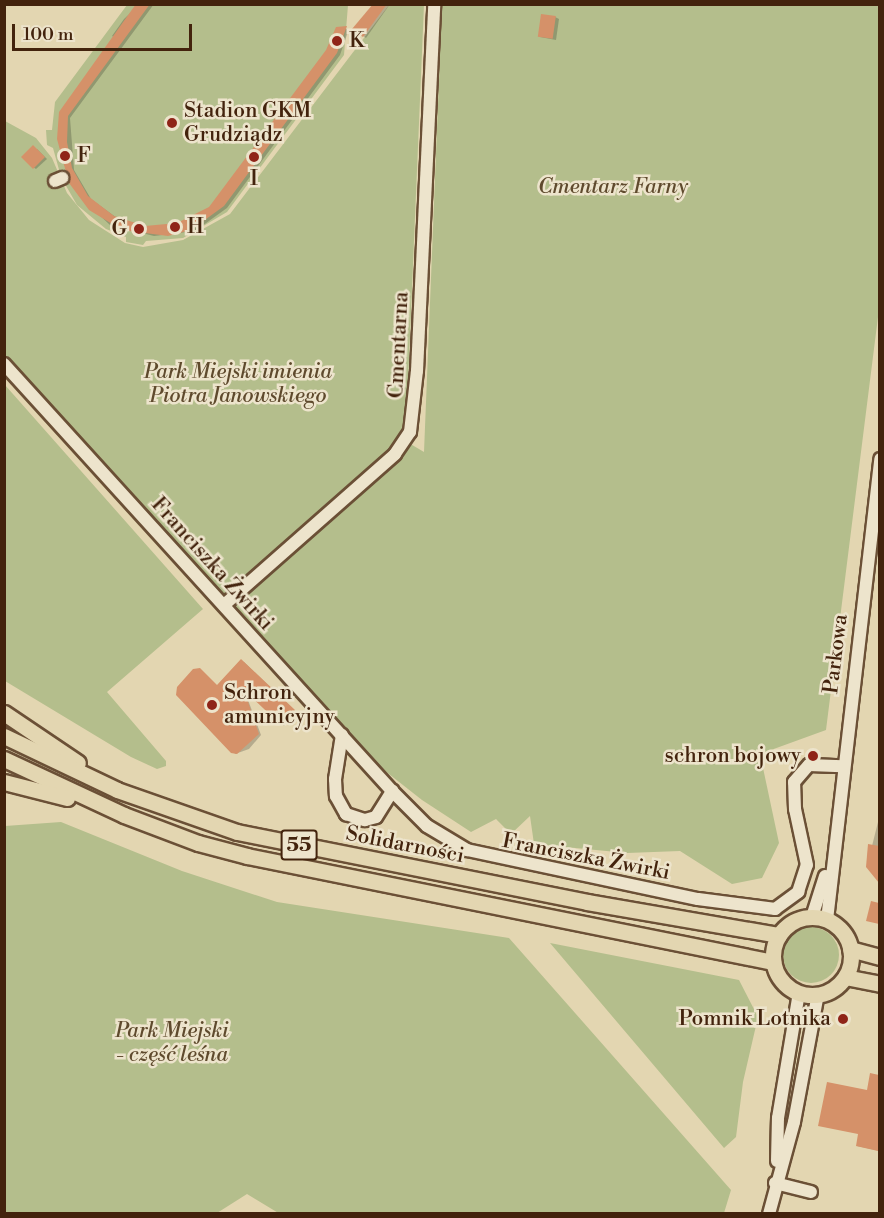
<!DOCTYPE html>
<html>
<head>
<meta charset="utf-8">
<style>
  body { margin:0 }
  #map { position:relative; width:884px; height:1218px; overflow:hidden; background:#e3d6b1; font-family:"Libre Bodoni",serif }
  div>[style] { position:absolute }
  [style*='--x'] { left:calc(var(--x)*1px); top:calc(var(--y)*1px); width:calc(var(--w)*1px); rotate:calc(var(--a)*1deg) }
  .green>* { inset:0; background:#b4be8c }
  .round { border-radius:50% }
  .shadow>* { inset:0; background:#0003 }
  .building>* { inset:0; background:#d59169; transform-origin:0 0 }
  .roads { filter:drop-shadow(2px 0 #6b5036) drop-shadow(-2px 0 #6b5036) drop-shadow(0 2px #6b5036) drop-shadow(0 -2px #6b5036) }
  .minor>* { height:12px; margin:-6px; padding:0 6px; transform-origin:6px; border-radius:6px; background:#ede4cc }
  .major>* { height:15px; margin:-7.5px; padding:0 7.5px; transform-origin:7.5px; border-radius:7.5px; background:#e3d6b1 }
  .major>.ring { margin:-7.5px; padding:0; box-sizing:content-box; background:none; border:15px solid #e3d6b1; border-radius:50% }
  .dots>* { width:16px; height:16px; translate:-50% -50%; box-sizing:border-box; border:3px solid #ede4cc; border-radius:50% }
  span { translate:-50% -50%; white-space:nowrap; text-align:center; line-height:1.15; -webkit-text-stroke:5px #ede4cc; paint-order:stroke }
  .shield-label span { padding:2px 4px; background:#ede4cc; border:2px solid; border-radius:4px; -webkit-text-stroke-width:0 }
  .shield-label { font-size:20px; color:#43230d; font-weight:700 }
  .poi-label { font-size:21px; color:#43230d }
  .left { translate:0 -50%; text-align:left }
  .right { translate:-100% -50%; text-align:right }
  .park-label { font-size:21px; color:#5f4a2d; font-style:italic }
  .street-label { font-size:21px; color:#43230d }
  .frame { position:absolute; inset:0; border:6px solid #43230d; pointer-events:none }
  .scale { position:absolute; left:12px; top:24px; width:180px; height:27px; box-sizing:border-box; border:3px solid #43230d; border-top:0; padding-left:8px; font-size:18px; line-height:21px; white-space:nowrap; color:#43230d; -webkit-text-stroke:4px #ede4cc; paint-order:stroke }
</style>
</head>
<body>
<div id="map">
  <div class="green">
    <div style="clip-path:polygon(127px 5px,348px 5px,344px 55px,227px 212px,183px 238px,146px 241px,143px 245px,126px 242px,126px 237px,106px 229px,77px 205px,61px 177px,53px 148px,47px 145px,46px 130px,52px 130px,55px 102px)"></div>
    <div style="clip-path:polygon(389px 5px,424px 5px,407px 406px,402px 439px,424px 452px,442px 5px,879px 5px,879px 309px,826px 730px,760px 754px,779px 843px,762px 878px,732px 884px,680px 851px,627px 853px,534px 844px,530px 816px,511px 834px,496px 819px,471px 832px,422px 800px,380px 767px,5px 358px,5px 121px,36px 138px,52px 158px,67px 193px,89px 220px,125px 243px,143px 247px,183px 240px,230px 214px)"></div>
    <div style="clip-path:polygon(5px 385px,203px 609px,107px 692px,166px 761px,166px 766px,157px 769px,131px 757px,5px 681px)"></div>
    <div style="clip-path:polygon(61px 822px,182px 871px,277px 902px,509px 938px,731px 1190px,724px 1213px,280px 1214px,247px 1194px,217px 1213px,5px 1213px,5px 826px)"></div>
    <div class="round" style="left:783px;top:927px;width:56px;height:56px"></div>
    <div style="clip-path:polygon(550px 943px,739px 980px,758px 1017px,743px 1082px,736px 1137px,724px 1148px)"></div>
  </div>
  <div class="shadow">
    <div style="clip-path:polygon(140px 4px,154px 4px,70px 118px,74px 170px,91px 199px,121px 221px,145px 228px,167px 227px,193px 219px,210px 208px,328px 51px,337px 28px,349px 29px,340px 55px,227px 208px,195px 231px,154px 236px,110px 225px,79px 196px,63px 162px,58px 139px,60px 112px,115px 38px,112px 36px,124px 19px)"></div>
    <div style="clip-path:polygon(375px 4px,390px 4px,366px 38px,354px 29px)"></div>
    <div style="clip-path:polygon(555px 17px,559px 19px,556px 40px,540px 37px)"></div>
    <div style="clip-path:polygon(37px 149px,47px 159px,36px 169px,33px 167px)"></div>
    <div style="clip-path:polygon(244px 662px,296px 712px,284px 726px,244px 689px,261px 735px,249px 749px,235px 754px,218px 686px)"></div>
    <div style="clip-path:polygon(880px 814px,880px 880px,867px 866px)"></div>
    <div style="clip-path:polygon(871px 1075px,880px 1077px,880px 1151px,857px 1146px)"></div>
  </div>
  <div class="building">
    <div style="clip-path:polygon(136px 4px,150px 4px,68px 116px,67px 142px,72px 168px,88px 196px,114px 216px,145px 226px,177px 223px,209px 207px,326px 50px,336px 27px,347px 26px,337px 53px,224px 206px,191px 230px,168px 236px,122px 230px,89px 210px,69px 183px,57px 139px,59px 112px)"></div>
    <div style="clip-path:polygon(373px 4px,387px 4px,363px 37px,352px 29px)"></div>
    <div style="left:541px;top:14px;width:15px;height:23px;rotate:8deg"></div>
    <div style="left:33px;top:145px;width:17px;height:17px;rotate:45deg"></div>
    <div style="clip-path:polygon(241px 659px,295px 710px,281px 725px,244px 690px,259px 734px,237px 754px,231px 753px,176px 695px,177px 687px,193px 669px,200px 668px,217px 685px)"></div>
    <div style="clip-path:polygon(868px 844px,879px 846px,879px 883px,866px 867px)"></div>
    <div style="clip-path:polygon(871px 901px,879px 903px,879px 924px,866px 921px)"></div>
    <div style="clip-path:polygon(870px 1073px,879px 1075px,878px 1151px,856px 1146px,858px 1134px,818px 1126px,827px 1082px,867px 1090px)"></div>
  </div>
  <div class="roads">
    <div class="minor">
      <div style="--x:55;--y:181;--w:8;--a:-23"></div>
      <div style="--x:4;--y:364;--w:577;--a:47.74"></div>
      <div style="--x:392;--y:791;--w:49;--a:45"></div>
      <div style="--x:427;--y:826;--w:47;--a:31"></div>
      <div style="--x:467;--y:850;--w:236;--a:12"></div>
      <div style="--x:698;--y:899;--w:78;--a:7.4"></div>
      <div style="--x:775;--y:909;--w:29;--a:-36"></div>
      <div style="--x:798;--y:892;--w:28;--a:-72"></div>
      <div style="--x:807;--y:865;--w:57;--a:-102.1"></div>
      <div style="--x:795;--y:809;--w:27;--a:-92"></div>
      <div style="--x:794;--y:782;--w:23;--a:-49"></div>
      <div style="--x:809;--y:765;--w:33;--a:2"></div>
      <div style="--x:224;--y:605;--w:228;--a:-41.4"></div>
      <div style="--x:395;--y:454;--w:27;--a:-56"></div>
      <div style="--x:410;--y:432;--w:61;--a:-83.5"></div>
      <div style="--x:417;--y:371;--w:367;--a:-87.3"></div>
      <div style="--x:342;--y:735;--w:45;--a:99"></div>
      <div style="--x:335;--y:779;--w:17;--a:87"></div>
      <div style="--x:336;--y:796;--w:21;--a:61"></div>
      <div style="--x:346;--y:814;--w:20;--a:18"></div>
      <div style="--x:365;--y:820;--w:11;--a:-15"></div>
      <div style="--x:376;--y:817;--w:31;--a:-58"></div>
      <div style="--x:812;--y:917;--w:43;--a:-72.4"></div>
      <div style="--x:827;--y:920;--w:464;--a:-83.4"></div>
      <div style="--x:777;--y:1161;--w:43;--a:-88.7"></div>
      <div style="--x:778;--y:1118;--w:127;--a:-80.5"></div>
      <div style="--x:775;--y:1183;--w:37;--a:14"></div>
      <div style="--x:769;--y:1214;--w:95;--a:-74.8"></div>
      <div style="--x:794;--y:1122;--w:130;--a:-79.4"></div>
    </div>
    <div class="major">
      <div style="--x:4;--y:713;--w:89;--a:34"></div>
      <div style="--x:4;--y:736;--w:125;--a:25.5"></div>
      <div style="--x:117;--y:790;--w:127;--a:19.3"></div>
      <div style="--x:237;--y:832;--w:357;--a:11.3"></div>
      <div style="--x:587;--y:902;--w:195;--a:9.8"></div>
      <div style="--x:4;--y:759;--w:132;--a:25"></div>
      <div style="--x:124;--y:815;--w:79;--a:20.7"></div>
      <div style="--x:198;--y:843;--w:51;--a:14.9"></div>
      <div style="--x:247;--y:856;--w:537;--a:11.39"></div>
      <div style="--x:4;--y:782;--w:65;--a:14.3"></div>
      <div class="ring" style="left:773px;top:917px;width:63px;height:63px"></div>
      <div style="--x:850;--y:949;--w:31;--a:15"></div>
      <div style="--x:845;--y:977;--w:36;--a:11"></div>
    </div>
  </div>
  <div class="dots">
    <div style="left:337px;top:41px;background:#8f2418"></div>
    <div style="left:172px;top:123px;background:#8f2418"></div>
    <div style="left:65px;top:156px;background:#8f2418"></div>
    <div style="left:254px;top:157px;background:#8f2418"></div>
    <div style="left:175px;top:227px;background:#8f2418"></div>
    <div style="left:139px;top:229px;background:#8f2418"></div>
    <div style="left:212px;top:705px;background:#8f2418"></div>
    <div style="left:813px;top:756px;background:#8f2418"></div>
    <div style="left:843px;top:1019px;background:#8f2418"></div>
  </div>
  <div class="shield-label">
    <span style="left:299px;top:845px">55</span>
  </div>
  <div class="poi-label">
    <span class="left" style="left:349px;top:41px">K</span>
    <span class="left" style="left:184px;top:123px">Stadion GKM<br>Grudziądz</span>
    <span class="left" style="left:77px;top:156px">F</span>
    <span style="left:254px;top:179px">I</span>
    <span class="left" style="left:187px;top:227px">H</span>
    <span class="right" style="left:127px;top:229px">G</span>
    <span class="left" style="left:224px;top:705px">Schron<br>amunicyjny</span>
    <span class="right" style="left:801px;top:756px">schron bojowy</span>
    <span class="right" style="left:831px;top:1019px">Pomnik Lotnika</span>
  </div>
  <div class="park-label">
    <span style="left:613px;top:187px">Cmentarz Farny</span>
    <span style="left:238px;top:384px">Park Miejski imienia<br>Piotra Janowskiego</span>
    <span style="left:172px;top:1043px">Park Miejski<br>- część leśna</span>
  </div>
  <div class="street-label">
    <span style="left:399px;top:345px;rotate:-87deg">Cmentarna</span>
    <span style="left:212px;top:564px;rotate:48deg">Franciszka Żwirki</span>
    <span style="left:836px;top:654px;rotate:-83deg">Parkowa</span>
    <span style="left:405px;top:845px;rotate:11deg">Solidarności</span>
    <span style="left:586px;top:857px;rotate:11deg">Franciszka Żwirki</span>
  </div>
  <div class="frame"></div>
  <div class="scale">100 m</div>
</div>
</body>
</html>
